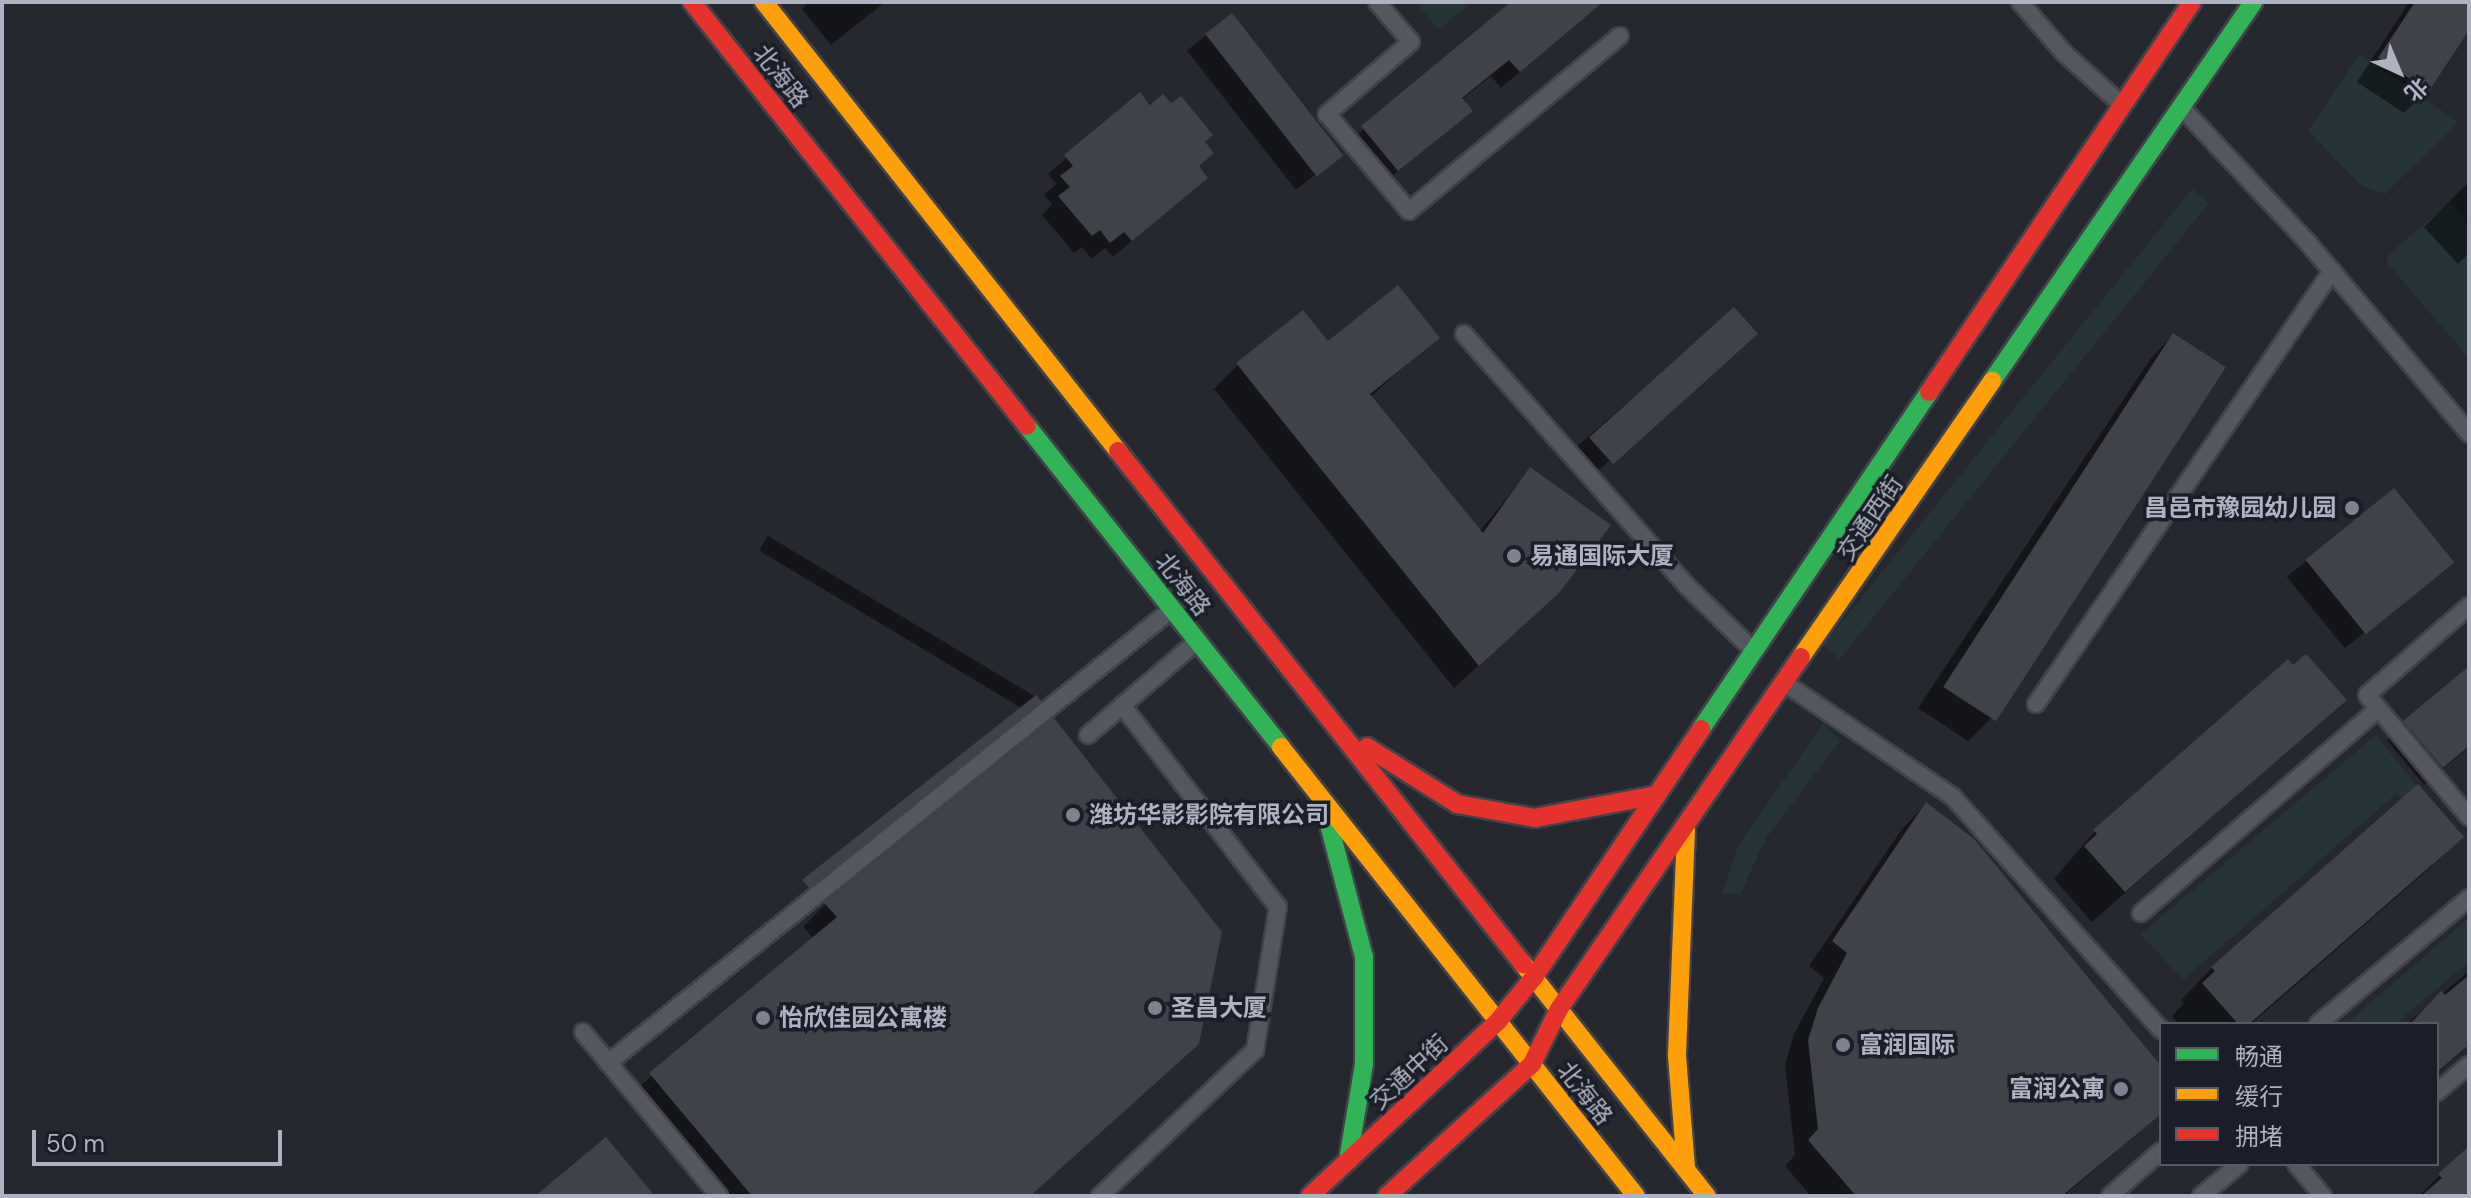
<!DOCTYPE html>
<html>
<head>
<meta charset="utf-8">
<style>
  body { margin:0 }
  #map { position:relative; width:2471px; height:1198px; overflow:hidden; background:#25282f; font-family:"DM Sans","Noto Sans SC",sans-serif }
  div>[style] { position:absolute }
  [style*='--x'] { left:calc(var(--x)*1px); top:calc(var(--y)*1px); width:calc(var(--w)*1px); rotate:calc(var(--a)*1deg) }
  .green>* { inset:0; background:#273437; transform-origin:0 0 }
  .shadow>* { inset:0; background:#0007; transform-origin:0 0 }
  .building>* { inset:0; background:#3f4248; transform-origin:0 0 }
  .roads { filter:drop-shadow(2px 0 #404348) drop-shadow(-2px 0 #404348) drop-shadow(0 2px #404348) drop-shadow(0 -2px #404348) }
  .lane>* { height:16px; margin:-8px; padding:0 8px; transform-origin:8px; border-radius:8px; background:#54575e }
  .fast>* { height:18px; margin:-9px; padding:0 9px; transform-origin:9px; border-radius:9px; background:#30b455 }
  .slow>* { height:18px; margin:-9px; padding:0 9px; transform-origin:9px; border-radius:9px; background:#ff9f0a }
  .jam>* { height:18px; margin:-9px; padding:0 9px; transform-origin:9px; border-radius:9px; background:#e5322d }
  .dots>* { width:22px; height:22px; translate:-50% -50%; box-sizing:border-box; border:4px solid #1a1e29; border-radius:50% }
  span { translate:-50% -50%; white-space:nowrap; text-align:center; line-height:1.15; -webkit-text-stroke:7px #1a1e29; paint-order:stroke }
  .street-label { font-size:24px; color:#afb3c1 }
  .poi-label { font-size:24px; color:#afb3c1; font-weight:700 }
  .right { translate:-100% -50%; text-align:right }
  .left { translate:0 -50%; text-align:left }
  .frame { position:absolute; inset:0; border:4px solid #afb3c1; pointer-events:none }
  .legend { position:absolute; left:2159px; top:1022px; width:280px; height:144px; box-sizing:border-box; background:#1a1e29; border:2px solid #565a66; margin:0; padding:10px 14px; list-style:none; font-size:24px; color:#afb3c1 }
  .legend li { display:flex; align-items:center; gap:16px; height:40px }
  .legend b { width:40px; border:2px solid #565a66 }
  .north { position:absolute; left:2359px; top:32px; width:80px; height:80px; -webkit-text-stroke:6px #1a1e29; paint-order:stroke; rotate:136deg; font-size:22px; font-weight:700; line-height:32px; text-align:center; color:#afb3c1 }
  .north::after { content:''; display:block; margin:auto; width:28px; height:36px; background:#afb3c1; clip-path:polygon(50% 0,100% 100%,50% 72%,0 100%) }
  .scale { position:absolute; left:32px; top:1130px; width:250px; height:36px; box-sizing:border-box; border:4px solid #afb3c1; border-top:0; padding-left:10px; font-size:24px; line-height:28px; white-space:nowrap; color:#afb3c1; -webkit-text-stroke:6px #1a1e29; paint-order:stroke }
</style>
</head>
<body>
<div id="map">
  <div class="green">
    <div style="clip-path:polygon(1416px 2px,1472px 2px,1438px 30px)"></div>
    <div style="clip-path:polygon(2359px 54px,2458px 122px,2385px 194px,2362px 186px,2308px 131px)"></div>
    <div style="left:2192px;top:189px;width:22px;height:587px;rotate:39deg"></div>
    <div style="clip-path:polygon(2450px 202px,2469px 226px,2469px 358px,2387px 263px,2387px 256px)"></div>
    <div style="clip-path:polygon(1823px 724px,1840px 741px,1766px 838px,1740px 894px,1722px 894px,1739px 844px)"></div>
    <div style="clip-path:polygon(2376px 735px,2417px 786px,2403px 799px,2397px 793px,2183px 980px,2141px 934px)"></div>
    <div style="clip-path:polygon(2469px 918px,2469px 962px,2395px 1024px,2346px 1024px)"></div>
  </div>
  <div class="shadow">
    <div style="clip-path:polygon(809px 2px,885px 2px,831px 45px,802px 9px)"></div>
    <div style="clip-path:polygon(1514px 2px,1601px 2px,1501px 88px,1491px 76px,1461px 100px,1470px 111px,1379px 187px,1345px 145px)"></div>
    <div style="clip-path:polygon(2409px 2px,2469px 2px,2469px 28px,2427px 90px,2404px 113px,2357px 82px)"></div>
    <div style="left:1231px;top:16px;width:177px;height:56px;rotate:52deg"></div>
    <div style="clip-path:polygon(1139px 95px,1203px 142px,1197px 167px,1206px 178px,1113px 257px,1105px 248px,1092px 259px,1082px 247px,1074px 253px,1042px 215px,1052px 204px,1044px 195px,1056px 184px,1048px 174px)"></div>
    <div style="clip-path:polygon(2469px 182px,2469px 253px,2458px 264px,2424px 227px)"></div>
    <div style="left:1734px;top:310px;width:32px;height:218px;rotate:49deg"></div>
    <div style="clip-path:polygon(2173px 335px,1991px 718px,1968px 741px,1918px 708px,2151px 358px)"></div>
    <div style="clip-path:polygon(1437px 338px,1370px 397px,1479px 532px,1530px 470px,1532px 617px,1454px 688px,1214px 389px,1238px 365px,1327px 344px)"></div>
    <div style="left:2394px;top:490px;width:92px;height:138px;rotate:51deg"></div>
    <div style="clip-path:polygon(2469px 669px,2469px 747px,2424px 785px,2387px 740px)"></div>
    <div style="left:1036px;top:697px;width:17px;height:313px;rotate:121deg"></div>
    <div style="clip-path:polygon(2344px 700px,2092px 922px,2054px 879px,2095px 831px)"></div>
    <div style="clip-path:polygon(1054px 721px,1198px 1043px,1029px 1196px,711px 1196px,627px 1097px,814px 939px,803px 927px,825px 905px)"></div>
    <div style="clip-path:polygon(2418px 787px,2461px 837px,2430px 868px,2251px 1024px,2179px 1024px,2172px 1016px,2184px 1003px,2181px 1000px,2212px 968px)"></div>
    <div style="clip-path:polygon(1926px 804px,2161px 1069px,2161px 1113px,2064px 1196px,1811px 1196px,1785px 1166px,1795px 1155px,1785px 1065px,1794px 1034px,1824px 978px,1809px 966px,1902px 829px)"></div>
    <div style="clip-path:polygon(2469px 971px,2469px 1046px,2437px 1073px,2437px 1024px,2407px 1024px)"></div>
    <div style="clip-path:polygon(2469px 1151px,2469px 1196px,2419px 1196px,2440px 1175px)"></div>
  </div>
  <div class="building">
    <div style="clip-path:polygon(1511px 2px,1603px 2px,1520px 72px,1509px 60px,1462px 98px,1473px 111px,1398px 171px,1361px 126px)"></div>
    <div style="clip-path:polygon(2415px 2px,2469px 2px,2469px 30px,2429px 91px,2378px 58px)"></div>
    <div style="left:1232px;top:13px;width:181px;height:34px;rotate:52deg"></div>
    <div style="clip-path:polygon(1140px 92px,1150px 105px,1163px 94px,1171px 103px,1181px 96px,1213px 135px,1205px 142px,1214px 153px,1199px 166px,1208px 178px,1132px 241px,1124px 232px,1110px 243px,1100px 230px,1092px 236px,1058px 196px,1070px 187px,1060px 176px,1073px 166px,1064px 155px)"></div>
    <div style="clip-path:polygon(1398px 285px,1440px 338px,1370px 394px,1483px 533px,1530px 467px,1611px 525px,1559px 593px,1479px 666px,1236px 363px,1303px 310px,1328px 341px)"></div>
    <div style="left:1734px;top:307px;width:36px;height:195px;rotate:48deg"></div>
    <div style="left:2173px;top:333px;width:63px;height:422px;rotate:33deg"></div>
    <div style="left:2394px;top:488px;width:96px;height:114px;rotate:51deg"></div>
    <div style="clip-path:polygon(2306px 654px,2347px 700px,2125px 892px,2084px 846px,2097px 834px,2093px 830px,2288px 659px,2293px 665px)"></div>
    <div style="clip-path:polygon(2469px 666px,2469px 746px,2443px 768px,2403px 721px)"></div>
    <div style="clip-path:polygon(1036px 695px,1041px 701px,809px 888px,802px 880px)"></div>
    <div style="clip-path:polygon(1054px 718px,1222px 932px,1199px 1044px,1030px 1196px,752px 1196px,649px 1073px,837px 917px,824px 903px)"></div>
    <div style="clip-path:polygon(2418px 784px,2464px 837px,2249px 1024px,2238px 1024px,2202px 983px,2215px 971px,2211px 967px)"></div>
    <div style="clip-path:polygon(1926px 802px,1974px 839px,2161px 1066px,2161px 1114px,2062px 1196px,1856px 1196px,1808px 1140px,1818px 1129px,1808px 1040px,1818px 1008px,1847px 953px,1832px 941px)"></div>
    <div style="clip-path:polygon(2469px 975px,2469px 1045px,2437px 1072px,2437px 1024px,2410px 1024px,2441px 991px,2445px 995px)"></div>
    <div style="clip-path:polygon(606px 1137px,655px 1196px,535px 1196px)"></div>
    <div style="clip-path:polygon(2469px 1146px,2469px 1196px,2421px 1196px,2442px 1178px,2438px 1174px)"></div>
  </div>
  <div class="roads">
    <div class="lane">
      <div style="--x:1377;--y:2;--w:52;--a:49.6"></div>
      <div style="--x:1411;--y:42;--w:111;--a:139.4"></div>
      <div style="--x:1327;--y:114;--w:127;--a:49.8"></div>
      <div style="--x:1409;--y:211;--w:274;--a:-39.7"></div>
      <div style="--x:2020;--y:2;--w:67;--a:49.2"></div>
      <div style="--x:2064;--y:53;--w:76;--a:41.8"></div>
      <div style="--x:2181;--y:107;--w:187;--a:46.9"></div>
      <div style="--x:2309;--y:244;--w:248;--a:49.8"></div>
      <div style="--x:1464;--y:334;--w:334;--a:48.5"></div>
      <div style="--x:1685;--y:584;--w:95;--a:44.1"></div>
      <div style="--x:2469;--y:606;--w:135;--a:138.9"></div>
      <div style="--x:2367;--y:695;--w:159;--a:50.1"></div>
      <div style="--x:1786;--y:684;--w:202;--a:34.1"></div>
      <div style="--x:1953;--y:797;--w:312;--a:48.2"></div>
      <div style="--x:2036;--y:704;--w:525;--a:-55.64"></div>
      <div style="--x:1088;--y:735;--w:143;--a:-40.7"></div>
      <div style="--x:2141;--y:913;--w:313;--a:-40.7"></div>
      <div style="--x:2318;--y:1024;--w:197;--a:-39.8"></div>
      <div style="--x:583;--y:1032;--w:213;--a:50.3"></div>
      <div style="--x:608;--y:1063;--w:723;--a:-38.82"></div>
      <div style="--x:2437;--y:1092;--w:42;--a:-40.2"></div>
      <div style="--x:2296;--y:1164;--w:42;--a:49.8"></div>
      <div style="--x:1100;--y:1196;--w:213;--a:-43.3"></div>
      <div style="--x:1255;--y:1050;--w:145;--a:-80.9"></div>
      <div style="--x:1278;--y:907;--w:255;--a:-127.7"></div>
      <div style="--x:2110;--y:1196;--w:68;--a:-41.4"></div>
      <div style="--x:2201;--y:1196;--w:50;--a:-39.4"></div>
    </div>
    <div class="fast">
      <div style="--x:1992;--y:381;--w:460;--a:-55.4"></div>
      <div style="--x:1027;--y:426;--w:409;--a:51.6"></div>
      <div style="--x:1701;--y:729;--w:407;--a:-55.9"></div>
      <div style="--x:1327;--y:817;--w:145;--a:75.2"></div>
      <div style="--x:1364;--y:957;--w:107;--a:90"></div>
      <div style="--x:1364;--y:1064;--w:98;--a:99.4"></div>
    </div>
    <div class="slow">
      <div style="--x:764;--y:2;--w:572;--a:51.75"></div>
      <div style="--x:1801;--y:657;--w:336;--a:-55.3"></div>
      <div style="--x:1281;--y:747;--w:572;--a:51.67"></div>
      <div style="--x:1686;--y:830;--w:226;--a:92.3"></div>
      <div style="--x:1677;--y:1056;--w:113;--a:85.4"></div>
      <div style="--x:1523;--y:964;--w:296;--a:51.6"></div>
    </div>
    <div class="jam">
      <div style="--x:692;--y:2;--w:540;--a:51.69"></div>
      <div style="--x:1929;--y:392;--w:470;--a:-56"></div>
      <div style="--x:1118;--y:451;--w:654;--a:51.71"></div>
      <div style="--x:1367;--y:747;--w:107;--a:32.3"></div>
      <div style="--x:1457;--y:804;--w:79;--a:10.2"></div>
      <div style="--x:1535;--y:818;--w:124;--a:-10.7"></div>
      <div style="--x:1310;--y:1196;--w:257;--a:-42.9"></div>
      <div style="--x:1498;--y:1021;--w:57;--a:-50.7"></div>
      <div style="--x:1534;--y:977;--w:299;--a:-56"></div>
      <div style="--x:1387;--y:1196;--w:196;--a:-42.3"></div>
      <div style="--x:1532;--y:1064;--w:61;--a:-63.9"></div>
      <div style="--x:1559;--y:1009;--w:427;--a:-55.5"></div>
    </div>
  </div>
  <div class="dots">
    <div style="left:2352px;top:508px;background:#7f828e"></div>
    <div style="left:1514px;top:556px;background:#7f828e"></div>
    <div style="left:1073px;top:815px;background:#7f828e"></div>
    <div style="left:1155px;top:1008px;background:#7f828e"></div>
    <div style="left:763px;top:1018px;background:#7f828e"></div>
    <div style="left:1843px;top:1045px;background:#7f828e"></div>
    <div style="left:2121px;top:1089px;background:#7f828e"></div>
  </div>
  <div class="street-label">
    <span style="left:781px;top:76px;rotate:52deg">北海路</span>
    <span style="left:1870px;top:518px;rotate:-56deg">交通西街</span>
    <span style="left:1183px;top:584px;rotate:52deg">北海路</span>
    <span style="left:1409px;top:1072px;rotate:-43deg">交通中街</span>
    <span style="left:1585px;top:1093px;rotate:52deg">北海路</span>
  </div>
  <div class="poi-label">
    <span class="right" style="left:2336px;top:508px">昌邑市豫园幼儿园</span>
    <span class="left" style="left:1530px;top:556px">易通国际大厦</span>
    <span class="left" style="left:1089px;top:815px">潍坊华影影院有限公司</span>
    <span class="left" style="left:1171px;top:1008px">圣昌大厦</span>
    <span class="left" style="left:779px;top:1018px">怡欣佳园公寓楼</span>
    <span class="left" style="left:1859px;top:1045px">富润国际</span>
    <span class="right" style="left:2105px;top:1089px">富润公寓</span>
  </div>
  <div class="frame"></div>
  <ul class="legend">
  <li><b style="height:10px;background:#30b455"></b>畅通</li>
  <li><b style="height:10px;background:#ff9f0a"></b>缓行</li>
  <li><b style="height:10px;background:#e5322d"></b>拥堵</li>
  </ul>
  <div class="north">北</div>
  <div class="scale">50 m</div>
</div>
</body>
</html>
